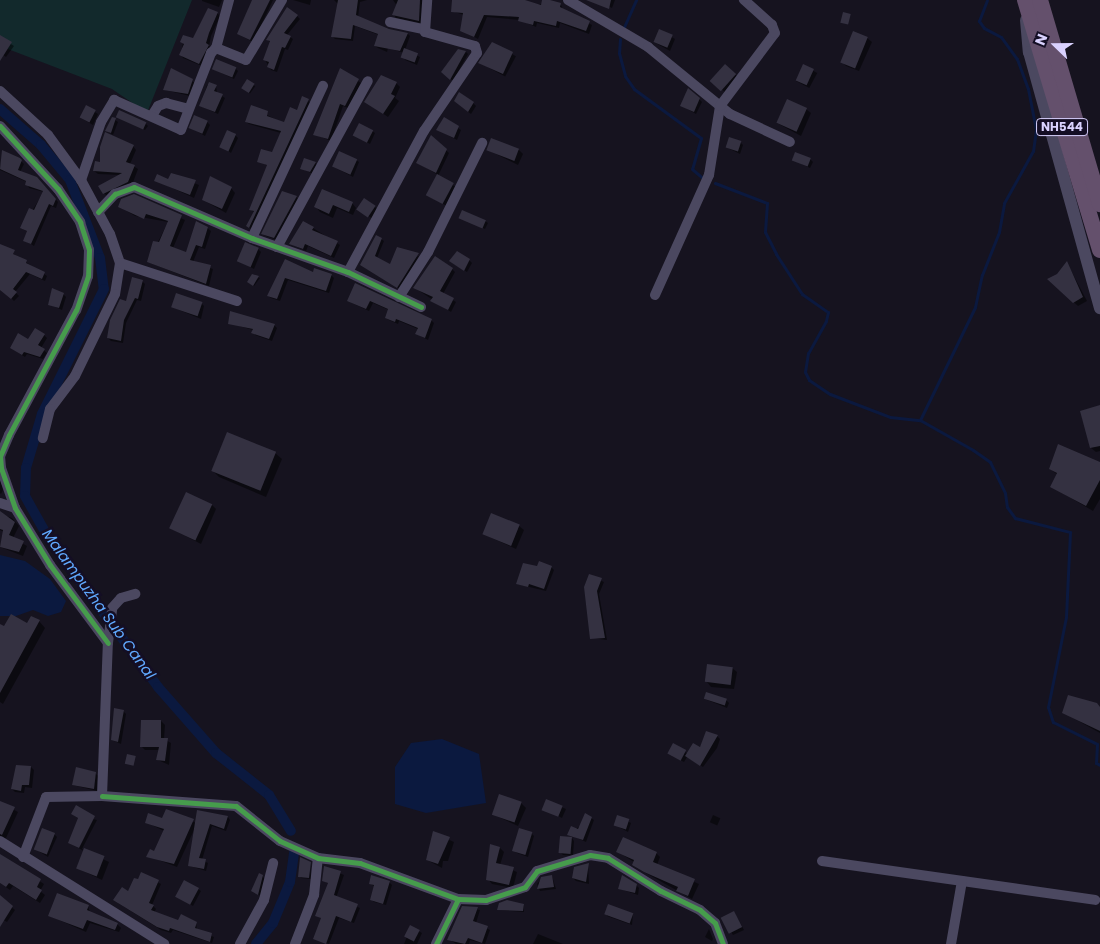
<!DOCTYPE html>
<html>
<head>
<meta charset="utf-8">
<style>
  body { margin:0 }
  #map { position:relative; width:1100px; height:944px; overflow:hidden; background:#16131f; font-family:Poppins,sans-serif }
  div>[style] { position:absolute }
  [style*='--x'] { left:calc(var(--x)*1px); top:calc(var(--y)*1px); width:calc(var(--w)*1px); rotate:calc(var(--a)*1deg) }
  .green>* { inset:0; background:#12292c }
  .water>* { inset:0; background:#0b193f }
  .shadow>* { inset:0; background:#0007; transform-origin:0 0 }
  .stream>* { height:3px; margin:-1.5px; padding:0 1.5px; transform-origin:1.5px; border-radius:1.5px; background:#0b193f }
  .canal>* { height:10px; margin:-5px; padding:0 5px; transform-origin:5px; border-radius:5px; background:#0b193f }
  .building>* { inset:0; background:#343141; transform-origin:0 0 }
  .minor>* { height:10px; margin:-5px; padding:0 5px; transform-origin:5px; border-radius:5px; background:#4b4860 }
  .tertiary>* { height:12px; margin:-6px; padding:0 6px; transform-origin:6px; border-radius:6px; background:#4b4860 }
  .trunk>* { height:16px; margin:-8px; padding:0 8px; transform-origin:8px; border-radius:8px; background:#64506c }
  .cycleway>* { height:5px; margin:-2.5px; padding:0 2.5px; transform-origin:2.5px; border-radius:2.5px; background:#469c4c }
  span { translate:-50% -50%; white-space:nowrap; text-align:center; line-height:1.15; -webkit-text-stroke:5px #140e24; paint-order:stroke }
  .shield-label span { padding:1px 4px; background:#140e24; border:1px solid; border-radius:4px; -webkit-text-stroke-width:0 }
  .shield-label { font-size:12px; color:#dad2ff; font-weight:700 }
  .water-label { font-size:15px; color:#60a9ff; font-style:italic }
  .north { position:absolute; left:1030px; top:20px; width:50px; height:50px; -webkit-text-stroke:4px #140e24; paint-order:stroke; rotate:292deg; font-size:14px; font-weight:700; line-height:20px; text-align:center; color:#dad2ff }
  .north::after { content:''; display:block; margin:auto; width:18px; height:22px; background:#dad2ff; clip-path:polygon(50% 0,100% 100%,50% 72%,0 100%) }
</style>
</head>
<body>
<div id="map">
  <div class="green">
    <div style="clip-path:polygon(0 0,192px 0,147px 113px,112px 89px,0 46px)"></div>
  </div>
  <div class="water">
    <div style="clip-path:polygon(0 555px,25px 561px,50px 579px,66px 601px,61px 612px,48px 616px,33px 610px,16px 616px,0 616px)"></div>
    <div style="clip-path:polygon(442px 739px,479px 754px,486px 803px,426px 813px,395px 804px,395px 767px,411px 743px)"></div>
  </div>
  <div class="shadow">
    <div style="clip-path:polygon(222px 0,219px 7px,202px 1px,202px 0)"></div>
    <div style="clip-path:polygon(253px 0,273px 0,253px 42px,238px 34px)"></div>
    <div style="clip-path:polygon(293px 0,311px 0,310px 5px)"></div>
    <div style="clip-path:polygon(334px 0,367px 0,360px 2px,358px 17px,388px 30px,408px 34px,410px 36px,405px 50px,420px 57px,417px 65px,405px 60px,404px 53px,388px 48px,387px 52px,378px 48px,375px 46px,379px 35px,355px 26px,353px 41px,335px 39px,332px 36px,339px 5px)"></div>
    <div style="clip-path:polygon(393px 0,425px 0,421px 23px,396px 18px,394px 15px,397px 6px)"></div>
    <div style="clip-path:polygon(453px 0,561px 5px,563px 10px,592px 25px,589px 34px,560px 23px,559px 28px,537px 23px,536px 27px,520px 20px,487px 17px,478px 39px,461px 30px,464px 15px,452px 11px)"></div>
    <div style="clip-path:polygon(596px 0,615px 0,612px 8px)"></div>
    <div style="clip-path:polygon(217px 13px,220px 16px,211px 36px,209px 46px,211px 48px,202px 66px,183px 58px,181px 55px,184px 36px,193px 40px)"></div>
    <div style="clip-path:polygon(297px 16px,300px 19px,287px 35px,293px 39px,288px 50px,285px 49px,277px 72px,271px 70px,265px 60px,271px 43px,268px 40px)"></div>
    <div style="clip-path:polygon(660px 30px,675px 39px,670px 51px,654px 42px)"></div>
    <div style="clip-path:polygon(0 37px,14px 46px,6px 57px,0 53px)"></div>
    <div style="clip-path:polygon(867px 38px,872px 42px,859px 71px,846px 66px,841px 61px)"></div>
    <div style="left:493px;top:44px;width:26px;height:23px;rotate:28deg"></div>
    <div style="clip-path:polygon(466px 52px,468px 54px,453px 81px,445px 74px)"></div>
    <div style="left:725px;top:66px;width:17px;height:20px;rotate:40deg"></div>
    <div style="left:804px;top:66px;width:15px;height:17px;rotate:28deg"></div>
    <div style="clip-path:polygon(235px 68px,238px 71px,234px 79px,213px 69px)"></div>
    <div style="clip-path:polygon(172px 70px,195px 83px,190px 96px,165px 90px)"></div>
    <div style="clip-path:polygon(341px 70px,361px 83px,348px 108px,343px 106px,331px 141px,314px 134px)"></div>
    <div style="left:248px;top:81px;width:9px;height:9px;rotate:36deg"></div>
    <div style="clip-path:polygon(396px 83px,400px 87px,395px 98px,399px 101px,388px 117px,366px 102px)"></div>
    <div style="clip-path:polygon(207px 85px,216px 86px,217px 93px,225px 98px,218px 114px,201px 106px)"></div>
    <div style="clip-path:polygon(303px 98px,311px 103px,252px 230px,248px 226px,255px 213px,250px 209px,268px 166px,259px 161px,272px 153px,281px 133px,249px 124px,246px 122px,252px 107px,284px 124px,298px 112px)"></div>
    <div style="clip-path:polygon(699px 99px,702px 102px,696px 114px,681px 105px)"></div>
    <div style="clip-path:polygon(473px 103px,476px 106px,471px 114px,458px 104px)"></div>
    <div style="clip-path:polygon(87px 107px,98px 114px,93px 125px,81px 118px)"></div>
    <div style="clip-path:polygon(806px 109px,811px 113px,801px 136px,777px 123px)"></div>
    <div style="clip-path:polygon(117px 117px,145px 123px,148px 126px,145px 130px)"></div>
    <div style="clip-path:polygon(444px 119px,461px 130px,457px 140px,438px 130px)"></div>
    <div style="clip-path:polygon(115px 120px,118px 122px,113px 135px,107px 131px)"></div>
    <div style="clip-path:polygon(207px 122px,210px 125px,205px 136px,191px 128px)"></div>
    <div style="clip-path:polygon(372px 131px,375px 133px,370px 144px,355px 136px)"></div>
    <div style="clip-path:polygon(235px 135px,238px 138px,231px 153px,221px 146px)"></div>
    <div style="clip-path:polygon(431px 137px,449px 153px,438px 176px,456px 187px,447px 206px,428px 196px,438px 175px,417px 162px)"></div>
    <div style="clip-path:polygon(740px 142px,743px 145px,740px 154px,726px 147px)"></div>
    <div style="clip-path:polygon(133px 146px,136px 150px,130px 164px,138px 169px,132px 185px,107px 196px,104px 193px,120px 175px,98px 174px,94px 171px,101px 163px)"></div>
    <div style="clip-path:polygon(488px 150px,519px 150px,523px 154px,518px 165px)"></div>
    <div style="clip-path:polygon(3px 151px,19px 159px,24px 164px,20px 172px,40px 181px,58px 202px,56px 208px,51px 206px,34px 246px,25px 240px,28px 232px,21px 228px,44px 192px,29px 188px,27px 182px,0 170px)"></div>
    <div style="clip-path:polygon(810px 159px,813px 162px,810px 168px,794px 160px)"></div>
    <div style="clip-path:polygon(356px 160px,359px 162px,353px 177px,334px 167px)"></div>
    <div style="clip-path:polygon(315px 163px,318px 166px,313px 174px,301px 168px)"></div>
    <div style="clip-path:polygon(172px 174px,199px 185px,194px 198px,155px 180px,169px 181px)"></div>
    <div style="clip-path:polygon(231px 188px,235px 193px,226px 213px,203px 200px)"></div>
    <div style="clip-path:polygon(323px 191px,352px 203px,356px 208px,353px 215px,337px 208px,333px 218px,320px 212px,316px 207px)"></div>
    <div style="clip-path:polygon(134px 196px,185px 220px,173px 248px,187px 254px,207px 228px,211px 231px,205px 249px,199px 247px,193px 262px,213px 269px,209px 286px,148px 262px,168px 222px,135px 216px,120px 207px)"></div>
    <div style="clip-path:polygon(296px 197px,299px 200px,277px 240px,266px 236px,263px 234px)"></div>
    <div style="clip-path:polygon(375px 207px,378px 210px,373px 219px,359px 210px)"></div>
    <div style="clip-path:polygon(460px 217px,485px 221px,488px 223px,485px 229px)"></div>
    <div style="clip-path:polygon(313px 228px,340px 245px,334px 258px,308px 246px,306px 251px,291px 244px)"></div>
    <div style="clip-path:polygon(381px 239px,384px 241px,377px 258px,391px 265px,419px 256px,400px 289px,364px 267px)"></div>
    <div style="clip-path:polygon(0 245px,47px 276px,45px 281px,30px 274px,15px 292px,19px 296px,14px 301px,0 287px)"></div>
    <div style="clip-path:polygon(258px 249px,261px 252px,254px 269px,239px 261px)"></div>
    <div style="clip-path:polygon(469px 260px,472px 263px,467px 272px,454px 264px)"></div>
    <div style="clip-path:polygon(285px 261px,313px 273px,331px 275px,334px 278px,329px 293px,288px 280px,280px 301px,271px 298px,268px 296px)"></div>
    <div style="clip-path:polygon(1067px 263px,1087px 301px,1078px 306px,1053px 284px)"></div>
    <div style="clip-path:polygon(452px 269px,455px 272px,443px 294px,456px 302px,451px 312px,415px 288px)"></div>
    <div style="clip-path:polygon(252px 276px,260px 278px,254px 286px,249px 283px)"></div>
    <div style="clip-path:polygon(142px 281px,145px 284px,141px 301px,137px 300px,126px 323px,123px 343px,111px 341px,108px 338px,127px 302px)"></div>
    <div style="clip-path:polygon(356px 285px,431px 320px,434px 323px,428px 340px,417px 334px,418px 329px,399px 321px,398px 324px,389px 320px,386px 318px,389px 310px,373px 303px,369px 311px,352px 303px,349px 300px)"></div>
    <div style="clip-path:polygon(63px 294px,66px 297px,62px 310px,49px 304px)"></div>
    <div style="clip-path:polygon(201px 303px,204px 306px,201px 319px,172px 307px)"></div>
    <div style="clip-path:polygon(229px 323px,274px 325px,277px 328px,272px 341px,255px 335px,253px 330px)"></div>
    <div style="clip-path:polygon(44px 335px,47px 338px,41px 348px,47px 353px,43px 359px,27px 354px,25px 357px,11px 348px)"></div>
    <div style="clip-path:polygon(1100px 407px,1100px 451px,1096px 452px,1091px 448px)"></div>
    <div style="clip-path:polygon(275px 453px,282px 459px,266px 497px,219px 477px,213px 471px)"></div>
    <div style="clip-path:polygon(1100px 464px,1100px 499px,1093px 511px,1052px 487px,1058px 475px,1050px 469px)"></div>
    <div style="clip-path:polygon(0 478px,3px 490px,1px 494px,0 493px)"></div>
    <div style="clip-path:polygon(212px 505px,216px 509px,201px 544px,172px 529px)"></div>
    <div style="clip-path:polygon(0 514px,12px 518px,19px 526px,13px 538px,27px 546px,23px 556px,0 547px,4px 532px,0 530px)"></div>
    <div style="clip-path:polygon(519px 526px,524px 530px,516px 549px,483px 534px)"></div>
    <div style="clip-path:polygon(551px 567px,554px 570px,546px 591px,517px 584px)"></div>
    <div style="clip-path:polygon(590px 576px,604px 582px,599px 594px,607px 640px,591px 638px)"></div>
    <div style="clip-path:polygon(39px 621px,45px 628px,3px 704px,0 702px,0 625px,5px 628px)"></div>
    <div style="clip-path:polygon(732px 668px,737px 672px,734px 689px,711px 687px,707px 682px)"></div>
    <div style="clip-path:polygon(705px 699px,726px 700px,729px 703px,727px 708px)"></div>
    <div style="clip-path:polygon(1100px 708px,1100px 733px,1064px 713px)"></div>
    <div style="clip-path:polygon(123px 711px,126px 714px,121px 744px,112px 740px)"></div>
    <div style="clip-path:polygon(161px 721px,165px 725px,164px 739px,171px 743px,169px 765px,158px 760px,159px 750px,145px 750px,141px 746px)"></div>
    <div style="clip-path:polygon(717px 736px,720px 739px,717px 748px,703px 767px,687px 757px,684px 762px,672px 756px,674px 745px,688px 754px)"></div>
    <div style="clip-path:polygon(31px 767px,34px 770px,32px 788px,25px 787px,24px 793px,15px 792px,12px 789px)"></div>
    <div style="clip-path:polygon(95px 773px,98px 776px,97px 791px,73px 785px)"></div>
    <div style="clip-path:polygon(547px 801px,566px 809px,562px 818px,544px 809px)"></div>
    <div style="clip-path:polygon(0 802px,18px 812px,6px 838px,0 840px)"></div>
    <div style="clip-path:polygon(521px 803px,526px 808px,518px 826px,494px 815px)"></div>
    <div style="clip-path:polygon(167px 810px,196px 823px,228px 817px,230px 820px,226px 831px,212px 826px,202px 860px,208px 863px,206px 871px,190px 866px,194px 830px,177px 867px,148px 856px,154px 853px,164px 831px,146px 822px,163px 820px)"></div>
    <div style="clip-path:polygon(72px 814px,97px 820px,82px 849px,109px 862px,102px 880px,77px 868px,84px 851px,69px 843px,79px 819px)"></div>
    <div style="left:713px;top:815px;width:8px;height:8px;rotate:23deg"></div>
    <div style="clip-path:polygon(618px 816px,631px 823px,628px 832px,615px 825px)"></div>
    <div style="clip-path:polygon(591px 818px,594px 820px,586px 842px,569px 834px)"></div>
    <div style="clip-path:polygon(434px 833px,454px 842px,448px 861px,443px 861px,442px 868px,427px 860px)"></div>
    <div style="clip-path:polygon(531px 833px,534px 836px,528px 857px,517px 853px,514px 851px)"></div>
    <div style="clip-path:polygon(54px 834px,57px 837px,48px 857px,35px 849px)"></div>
    <div style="clip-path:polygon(572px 838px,574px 841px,573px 856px,563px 855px,560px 852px)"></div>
    <div style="clip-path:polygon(500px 848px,504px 852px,500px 865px,517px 872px,513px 888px,492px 884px,488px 879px)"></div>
    <div style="clip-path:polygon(618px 852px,656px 853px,660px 857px,657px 865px,699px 884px,692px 899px,637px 868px,634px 862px)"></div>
    <div style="clip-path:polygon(0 855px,44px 884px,40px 891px,45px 895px,40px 903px,13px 886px,10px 890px,0 883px)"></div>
    <div style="clip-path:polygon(310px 863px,311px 879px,301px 878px,299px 876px)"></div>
    <div style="clip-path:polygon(588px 864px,589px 884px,576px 881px,573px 878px)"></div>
    <div style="clip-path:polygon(325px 867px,344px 875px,336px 898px,360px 908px,354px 923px,339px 918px,329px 944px,314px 938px,322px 919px,317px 915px,329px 884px,324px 881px)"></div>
    <div style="clip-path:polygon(142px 874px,161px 884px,152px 905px,156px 909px,154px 913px,179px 921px,196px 923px,197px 930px,214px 937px,212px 943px,173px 930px,171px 933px,161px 930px,118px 903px)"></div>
    <div style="clip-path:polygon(262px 876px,265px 879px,261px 896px,253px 891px)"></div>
    <div style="clip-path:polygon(552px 876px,556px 889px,540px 891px,537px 884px,542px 878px)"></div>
    <div style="clip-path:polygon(389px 882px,392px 885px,386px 905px,374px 902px,371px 899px,375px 887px,370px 883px)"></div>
    <div style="clip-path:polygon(636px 885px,639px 888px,638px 895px,620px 889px)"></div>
    <div style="clip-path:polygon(198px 889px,201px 891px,193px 906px,177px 896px)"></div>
    <div style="clip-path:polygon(1px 898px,15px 910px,7px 922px,0 918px)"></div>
    <div style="clip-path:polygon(524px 905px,524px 912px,499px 910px)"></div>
    <div style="clip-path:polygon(88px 906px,90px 913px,117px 924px,121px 928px,119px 932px,90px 923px,86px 932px,50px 916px)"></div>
    <div style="clip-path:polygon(609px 906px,633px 914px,632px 925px,607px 916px)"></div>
    <div style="clip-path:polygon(463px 907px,480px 910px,476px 923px,490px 930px,485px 944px,470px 940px,469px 944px,456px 944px,449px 939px)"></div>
    <div style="clip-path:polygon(734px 912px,744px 930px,733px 935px,731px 932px)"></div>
    <div style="clip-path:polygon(411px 927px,422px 933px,417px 944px,404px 944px)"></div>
    <div style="clip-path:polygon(709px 929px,713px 939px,712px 941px,705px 937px)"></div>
    <div style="clip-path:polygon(538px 934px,563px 944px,533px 944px)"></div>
  </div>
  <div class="stream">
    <div style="--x:624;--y:27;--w:30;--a:-66"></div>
    <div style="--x:620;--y:39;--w:14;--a:94"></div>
    <div style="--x:619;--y:53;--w:24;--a:75"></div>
    <div style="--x:625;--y:76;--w:16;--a:55"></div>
    <div style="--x:634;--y:89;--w:83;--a:36.2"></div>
    <div style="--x:701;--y:138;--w:32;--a:106"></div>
    <div style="--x:692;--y:169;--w:16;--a:40"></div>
    <div style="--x:715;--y:183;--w:56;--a:21"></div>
    <div style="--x:767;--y:203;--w:29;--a:94"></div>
    <div style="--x:765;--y:232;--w:25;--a:63"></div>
    <div style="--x:776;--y:254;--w:48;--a:57"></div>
    <div style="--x:802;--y:294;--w:32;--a:35"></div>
    <div style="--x:828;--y:312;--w:9;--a:103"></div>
    <div style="--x:826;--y:321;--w:37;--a:119"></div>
    <div style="--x:808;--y:353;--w:19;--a:99"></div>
    <div style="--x:805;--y:372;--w:9;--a:63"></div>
    <div style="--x:809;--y:380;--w:25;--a:34"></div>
    <div style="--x:830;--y:394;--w:64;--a:21"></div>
    <div style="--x:890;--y:417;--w:30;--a:6"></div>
    <div style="--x:920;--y:420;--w:61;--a:29.5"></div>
    <div style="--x:973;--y:450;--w:21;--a:35"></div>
    <div style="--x:990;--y:462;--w:34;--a:64"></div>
    <div style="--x:1005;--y:493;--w:14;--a:82"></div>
    <div style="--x:1007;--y:507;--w:14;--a:54"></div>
    <div style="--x:1015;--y:518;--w:57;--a:14.3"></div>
    <div style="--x:1070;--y:532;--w:85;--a:92.7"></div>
    <div style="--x:1066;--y:617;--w:92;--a:101.3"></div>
    <div style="--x:1048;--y:707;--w:16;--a:72"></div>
    <div style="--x:1053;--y:722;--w:49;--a:26.6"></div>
    <div style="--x:1097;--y:744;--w:19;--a:93"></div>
    <div style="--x:1096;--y:763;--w:4;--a:27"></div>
    <div style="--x:920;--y:420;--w:126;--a:-64"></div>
    <div style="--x:975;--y:307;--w:33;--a:-78"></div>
    <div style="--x:982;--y:275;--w:46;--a:-68.4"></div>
    <div style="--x:999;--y:232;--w:29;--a:-80"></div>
    <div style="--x:1004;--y:203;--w:60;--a:-60.9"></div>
    <div style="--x:1033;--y:151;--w:21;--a:-82"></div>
    <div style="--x:1036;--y:130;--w:42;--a:-101"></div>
    <div style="--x:1028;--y:89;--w:32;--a:-110"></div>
    <div style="--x:1017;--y:59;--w:27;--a:-126"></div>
    <div style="--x:1001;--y:37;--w:19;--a:-152"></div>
    <div style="--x:984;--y:28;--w:9;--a:-126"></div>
    <div style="--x:979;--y:21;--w:22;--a:-69"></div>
  </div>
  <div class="canal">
    <div style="--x:0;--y:109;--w:55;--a:41.3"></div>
    <div style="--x:41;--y:145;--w:45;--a:50.4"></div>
    <div style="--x:70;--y:180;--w:84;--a:69"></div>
    <div style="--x:100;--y:258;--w:31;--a:83"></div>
    <div style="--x:104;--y:289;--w:140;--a:116.4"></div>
    <div style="--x:42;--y:414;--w:56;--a:106.5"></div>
    <div style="--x:26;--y:468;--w:28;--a:92"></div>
    <div style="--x:25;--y:496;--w:49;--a:60.8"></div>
    <div style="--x:49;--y:539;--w:184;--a:53.6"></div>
    <div style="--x:158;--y:687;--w:88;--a:48.7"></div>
    <div style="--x:216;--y:753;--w:68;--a:38.4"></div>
    <div style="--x:269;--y:795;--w:42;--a:58.6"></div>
    <div style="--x:256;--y:944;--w:27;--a:-51"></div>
    <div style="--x:273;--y:923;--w:44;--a:-67.5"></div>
    <div style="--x:290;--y:882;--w:30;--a:-82"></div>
  </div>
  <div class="building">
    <div style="clip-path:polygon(252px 0,270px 0,250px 40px,237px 34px)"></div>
    <div style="clip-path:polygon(338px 0,358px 0,356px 15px,389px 29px,408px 33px,400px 51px,374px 46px,378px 34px,353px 25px,351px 39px,331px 37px)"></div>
    <div style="clip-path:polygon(398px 0,420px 0,419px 21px,392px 15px)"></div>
    <div style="clip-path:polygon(452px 0,525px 0,541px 5px,542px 0,550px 0,561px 3px,560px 7px,590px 21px,586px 31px,557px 21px,556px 26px,534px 21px,533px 25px,518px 21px,519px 17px,484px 15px,474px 37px,460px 31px,463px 13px,451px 12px)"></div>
    <div style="clip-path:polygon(586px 0,611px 0,609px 9px)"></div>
    <div style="clip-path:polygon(287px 7px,298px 15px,284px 33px,291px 36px,285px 48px,282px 47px,274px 70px,267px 67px,269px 62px,263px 60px,270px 41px,266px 40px)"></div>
    <div style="clip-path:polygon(208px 8px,218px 12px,209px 33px,206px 43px,209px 45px,199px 64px,179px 55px,184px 44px,180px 42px,183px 35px,193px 38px)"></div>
    <div style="left:843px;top:12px;width:8px;height:11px;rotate:14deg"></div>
    <div style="left:659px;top:29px;width:15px;height:14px;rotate:23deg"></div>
    <div style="left:853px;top:31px;width:16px;height:34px;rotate:22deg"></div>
    <div style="clip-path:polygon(0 35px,12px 42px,0 61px)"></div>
    <div style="clip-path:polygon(492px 42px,513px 52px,503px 74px,478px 63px)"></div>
    <div style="left:404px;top:48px;width:15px;height:10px;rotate:20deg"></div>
    <div style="clip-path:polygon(458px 49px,466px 51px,450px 80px,441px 72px)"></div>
    <div style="left:216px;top:59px;width:22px;height:11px;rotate:22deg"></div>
    <div style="left:725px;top:64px;width:15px;height:23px;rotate:42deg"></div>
    <div style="left:803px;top:64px;width:12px;height:18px;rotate:24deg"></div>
    <div style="clip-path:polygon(171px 68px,193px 79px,188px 94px,163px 90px)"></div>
    <div style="clip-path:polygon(340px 68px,359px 79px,345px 106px,340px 104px,328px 139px,313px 135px)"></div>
    <div style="clip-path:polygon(381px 75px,397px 82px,391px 94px,395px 96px,383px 114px,364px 102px)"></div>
    <div style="left:247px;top:79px;width:9px;height:11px;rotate:32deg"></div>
    <div style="clip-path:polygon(209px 82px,217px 85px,214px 91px,223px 94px,215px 112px,199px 106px)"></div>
    <div style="clip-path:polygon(688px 88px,700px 98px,694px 112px,680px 106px)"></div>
    <div style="clip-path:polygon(459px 92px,474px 102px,468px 112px,454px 101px)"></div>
    <div style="clip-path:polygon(302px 96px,309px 99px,249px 228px,246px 226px,254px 211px,249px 210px,267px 165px,257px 162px,261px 149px,272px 152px,281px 131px,245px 122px,251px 105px,268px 111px,267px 116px,284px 122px,290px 107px,297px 110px)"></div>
    <div style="left:787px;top:99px;width:22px;height:26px;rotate:24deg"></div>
    <div style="left:86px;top:105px;width:11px;height:14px;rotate:27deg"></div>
    <div style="left:119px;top:110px;width:30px;height:8px;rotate:24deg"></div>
    <div style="left:194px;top:115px;width:15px;height:14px;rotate:23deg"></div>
    <div style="clip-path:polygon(112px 117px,116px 118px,111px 133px,105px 131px)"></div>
    <div style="clip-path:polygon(444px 117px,459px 126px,454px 138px,436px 130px)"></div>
    <div style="left:359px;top:123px;width:16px;height:14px;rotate:27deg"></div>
    <div style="left:227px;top:130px;width:10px;height:19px;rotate:24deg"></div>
    <div style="clip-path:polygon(105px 132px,134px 145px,126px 162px,135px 165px,128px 182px,103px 194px,98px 186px,122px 173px,93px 171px,95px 161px,100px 162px,100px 147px)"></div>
    <div style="clip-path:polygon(431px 135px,447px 149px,436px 173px,416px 163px)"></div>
    <div style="left:729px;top:137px;width:13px;height:11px;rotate:18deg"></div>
    <div style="left:491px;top:138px;width:30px;height:13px;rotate:21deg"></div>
    <div style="clip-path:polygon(2px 150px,20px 158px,22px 160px,18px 170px,37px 177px,56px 199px,53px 206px,49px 204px,31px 244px,23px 241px,27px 231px,20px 228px,29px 208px,34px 210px,43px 191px,25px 185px,26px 181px,0 169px)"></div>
    <div style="left:339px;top:151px;width:20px;height:17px;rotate:24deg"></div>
    <div style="left:795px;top:152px;width:17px;height:9px;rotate:21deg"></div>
    <div style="clip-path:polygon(304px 158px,316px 162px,310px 172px,300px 169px)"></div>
    <div style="clip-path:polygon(171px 173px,196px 180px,190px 195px,154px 181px,157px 174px,168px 179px)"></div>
    <div style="left:437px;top:174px;width:19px;height:24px;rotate:28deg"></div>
    <div style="clip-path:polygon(210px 176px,232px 187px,222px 209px,202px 200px)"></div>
    <div style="clip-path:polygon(322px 189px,353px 202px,349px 212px,333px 205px,329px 214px,314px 207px)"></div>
    <div style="clip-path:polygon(282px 191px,297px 196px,274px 238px,261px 234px)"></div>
    <div style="clip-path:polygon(134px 194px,182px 215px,170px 246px,186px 252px,196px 221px,208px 227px,202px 247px,196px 245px,190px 260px,211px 265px,206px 284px,147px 262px,153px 241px,159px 242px,168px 221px,146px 214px,144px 219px,118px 207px,121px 199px)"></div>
    <div style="left:364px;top:198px;width:14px;height:14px;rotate:34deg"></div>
    <div style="left:462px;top:210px;width:26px;height:9px;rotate:23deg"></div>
    <div style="clip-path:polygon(303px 221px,314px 227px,312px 230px,338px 241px,331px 256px,305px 244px,303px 249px,289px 244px)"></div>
    <div style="clip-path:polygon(376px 235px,382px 238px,375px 256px,390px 264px,397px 247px,419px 253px,397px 288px,360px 265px)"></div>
    <div style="left:245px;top:242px;width:15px;height:21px;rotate:23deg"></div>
    <div style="clip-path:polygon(0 244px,15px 250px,13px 254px,27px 260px,26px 263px,45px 272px,42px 279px,26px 272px,13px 289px,17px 292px,11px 299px,0 290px)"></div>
    <div style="clip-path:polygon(457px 251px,470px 259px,464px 271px,449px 261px)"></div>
    <div style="clip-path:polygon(435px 256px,453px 268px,440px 291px,454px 298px,448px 310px,430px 301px,433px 297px,413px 288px)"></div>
    <div style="clip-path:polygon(285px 259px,313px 272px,314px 268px,332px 274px,326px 291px,285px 278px,277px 299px,267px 296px)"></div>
    <div style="clip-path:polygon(1067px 261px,1083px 297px,1073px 303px,1047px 279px,1057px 274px)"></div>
    <div style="clip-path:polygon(252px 274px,259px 276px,253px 286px,247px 282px)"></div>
    <div style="clip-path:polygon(132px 277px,143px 280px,138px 299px,135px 298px,124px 320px,121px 341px,107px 338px,110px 320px,120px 299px,126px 301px)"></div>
    <div style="clip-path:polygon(355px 283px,432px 319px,425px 338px,415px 334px,418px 328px,396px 319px,395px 322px,385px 318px,388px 309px,370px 301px,366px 309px,347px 301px)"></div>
    <div style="clip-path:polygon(52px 288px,64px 293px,59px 308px,48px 305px)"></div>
    <div style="left:176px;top:293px;width:28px;height:15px;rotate:19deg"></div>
    <div style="clip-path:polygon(230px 311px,275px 324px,269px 339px,251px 333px,253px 329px,228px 324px)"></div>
    <div style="clip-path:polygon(35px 328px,45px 334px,38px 345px,45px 349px,40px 357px,24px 352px,22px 355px,10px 348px,18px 333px,28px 339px)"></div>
    <div style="clip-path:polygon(1100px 405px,1100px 446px,1090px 448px,1080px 411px)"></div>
    <div style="left:227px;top:432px;width:53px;height:42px;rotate:22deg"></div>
    <div style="clip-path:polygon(1058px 444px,1100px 462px,1100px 480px,1086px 506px,1050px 487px,1057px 473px,1049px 469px)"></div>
    <div style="left:186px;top:492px;width:29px;height:40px;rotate:25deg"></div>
    <div style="clip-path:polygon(0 511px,15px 522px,9px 535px,24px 541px,19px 552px,0 547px,3px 530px,0 529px)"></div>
    <div style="left:491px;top:513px;width:31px;height:23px;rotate:22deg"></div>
    <div style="clip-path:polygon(539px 561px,552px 566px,544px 589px,529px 584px,528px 587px,516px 584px,523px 563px,537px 566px)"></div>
    <div style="clip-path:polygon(589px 574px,602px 578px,597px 591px,605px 638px,590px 639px,584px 587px)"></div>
    <div style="clip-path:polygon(11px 614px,27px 623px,31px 616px,40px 620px,0 693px,0 624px,4px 626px)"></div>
    <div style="left:707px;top:664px;width:26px;height:18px;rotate:7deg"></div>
    <div style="left:706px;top:692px;width:22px;height:7px;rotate:18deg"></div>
    <div style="clip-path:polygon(1068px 695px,1097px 703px,1100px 707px,1100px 731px,1062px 713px)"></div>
    <div style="clip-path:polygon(114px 708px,124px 710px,118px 742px,111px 740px)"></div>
    <div style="clip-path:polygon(141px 720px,161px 720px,161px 738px,168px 738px,165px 761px,156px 760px,159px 747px,140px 747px)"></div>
    <div style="clip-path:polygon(706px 731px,718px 735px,700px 766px,685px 756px,693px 743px,700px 747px)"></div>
    <div style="left:673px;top:743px;width:15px;height:12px;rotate:28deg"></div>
    <div style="left:127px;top:754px;width:9px;height:10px;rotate:13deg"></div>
    <div style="clip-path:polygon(16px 765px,31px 766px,29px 785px,22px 785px,21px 791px,11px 789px)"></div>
    <div style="clip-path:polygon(76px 767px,96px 772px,94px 789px,72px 785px)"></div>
    <div style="left:499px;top:794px;width:24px;height:22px;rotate:19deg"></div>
    <div style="left:546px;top:799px;width:18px;height:12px;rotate:22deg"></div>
    <div style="clip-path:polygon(0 801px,15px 807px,2px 835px,0 834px)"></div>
    <div style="clip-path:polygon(76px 805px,95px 816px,79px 848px,68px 843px,78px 818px,71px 814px)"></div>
    <div style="clip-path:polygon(166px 809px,194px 819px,174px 864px,146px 857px,150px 849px,154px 851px,164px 829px,145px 823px,148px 813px,162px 818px)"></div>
    <div style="clip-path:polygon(197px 810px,228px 816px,224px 829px,210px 824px,199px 858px,206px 859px,204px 869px,188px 866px)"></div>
    <div style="clip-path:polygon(585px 813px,592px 817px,583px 840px,567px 835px,571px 826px,578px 829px)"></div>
    <div style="left:617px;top:815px;width:13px;height:11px;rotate:18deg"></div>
    <div style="left:42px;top:828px;width:14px;height:23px;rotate:21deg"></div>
    <div style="left:519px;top:828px;width:14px;height:24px;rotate:17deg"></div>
    <div style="clip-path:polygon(433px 831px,450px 837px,438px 864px,426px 860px)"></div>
    <div style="left:560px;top:836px;width:12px;height:17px;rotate:5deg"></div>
    <div style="clip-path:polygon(623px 837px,657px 852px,653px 862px,695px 879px,688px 896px,676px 891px,678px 887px,644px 872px,632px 865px,634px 860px,616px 852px)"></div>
    <div style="clip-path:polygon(490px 844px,500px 847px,496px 863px,514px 867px,509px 885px,486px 880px)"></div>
    <div style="left:84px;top:848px;width:22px;height:22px;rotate:21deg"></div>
    <div style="clip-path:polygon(0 854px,41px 879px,37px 887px,42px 890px,36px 900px,9px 883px,6px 887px,0 883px)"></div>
    <div style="clip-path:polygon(300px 857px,311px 862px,309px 878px,298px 877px)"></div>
    <div style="clip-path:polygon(589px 863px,586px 882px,572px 878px,574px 867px)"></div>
    <div style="clip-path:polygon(324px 866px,341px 871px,334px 895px,358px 904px,351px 922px,336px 916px,326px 944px,313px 939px,321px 918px,315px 916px,328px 883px,322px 881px)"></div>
    <div style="clip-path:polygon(141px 872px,159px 880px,149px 903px,154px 905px,151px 910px,178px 920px,181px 914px,197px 922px,195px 928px,212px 933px,210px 942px,170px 928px,169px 931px,157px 927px,113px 900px,122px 887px,128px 891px,134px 878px,138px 879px)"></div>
    <div style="clip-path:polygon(259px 873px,263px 875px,258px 895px,251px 891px)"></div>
    <div style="clip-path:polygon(371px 875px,390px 881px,383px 904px,370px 900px,374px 885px,369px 884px)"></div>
    <div style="clip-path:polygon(552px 875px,554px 887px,537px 889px,541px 877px)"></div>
    <div style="clip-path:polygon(622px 875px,637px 884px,635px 893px,618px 889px)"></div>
    <div style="left:184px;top:880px;width:17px;height:19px;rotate:28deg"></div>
    <div style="clip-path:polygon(57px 893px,89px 905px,87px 910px,118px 923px,115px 930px,87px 920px,83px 929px,48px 916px)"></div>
    <div style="clip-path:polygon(0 895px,13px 906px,0 927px)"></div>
    <div style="clip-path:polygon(507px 900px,524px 904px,523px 911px,497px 910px,499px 903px)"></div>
    <div style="left:608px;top:904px;width:27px;height:11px;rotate:20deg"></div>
    <div style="clip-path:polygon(462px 906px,478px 907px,473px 921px,488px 926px,482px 943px,468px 938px,465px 944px,447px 940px)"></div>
    <div style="left:734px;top:911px;width:18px;height:15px;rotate:63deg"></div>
    <div style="left:410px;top:925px;width:11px;height:13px;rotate:27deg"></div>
  </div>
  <div class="minor">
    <div style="--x:568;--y:0;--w:93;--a:30.4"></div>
    <div style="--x:648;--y:47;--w:106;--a:39.3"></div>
    <div style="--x:730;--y:114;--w:66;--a:25"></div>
    <div style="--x:390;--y:22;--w:35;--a:12"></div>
    <div style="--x:216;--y:48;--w:32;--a:22"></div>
    <div style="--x:246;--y:60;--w:70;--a:-59"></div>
    <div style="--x:0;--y:91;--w:65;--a:42.5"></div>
    <div style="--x:48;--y:135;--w:56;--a:53.7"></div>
    <div style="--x:81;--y:180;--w:61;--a:61.8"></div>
    <div style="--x:110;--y:234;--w:31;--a:71"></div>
    <div style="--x:120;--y:263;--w:31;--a:99"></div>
    <div style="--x:115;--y:294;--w:91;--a:116"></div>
    <div style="--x:75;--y:376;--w:41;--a:127.1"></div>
    <div style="--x:50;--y:409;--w:30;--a:104"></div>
    <div style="--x:153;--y:114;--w:9;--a:-58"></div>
    <div style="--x:158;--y:106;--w:9;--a:-21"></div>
    <div style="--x:166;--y:103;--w:23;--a:15"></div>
    <div style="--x:0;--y:126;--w:86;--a:47.4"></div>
    <div style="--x:58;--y:189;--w:40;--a:56"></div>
    <div style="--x:80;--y:222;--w:29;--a:72"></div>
    <div style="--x:89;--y:250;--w:26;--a:92"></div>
    <div style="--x:88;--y:276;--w:36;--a:109"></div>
    <div style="--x:76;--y:310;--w:142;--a:118.2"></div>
    <div style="--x:9;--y:435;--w:23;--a:113"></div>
    <div style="--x:0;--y:456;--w:12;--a:85"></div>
    <div style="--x:1;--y:468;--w:42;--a:70.7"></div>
    <div style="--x:15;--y:508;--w:67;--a:58.4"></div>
    <div style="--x:50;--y:565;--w:97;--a:53.4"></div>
    <div style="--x:81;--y:180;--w:61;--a:-71"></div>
    <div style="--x:101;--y:122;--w:26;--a:-59"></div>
    <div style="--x:114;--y:100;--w:73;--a:24.1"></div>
    <div style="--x:181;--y:130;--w:83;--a:-68.7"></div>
    <div style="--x:211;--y:53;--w:7;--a:-45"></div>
    <div style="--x:216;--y:48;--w:50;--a:-74.8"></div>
    <div style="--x:98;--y:212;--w:25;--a:-47"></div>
    <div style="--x:115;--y:194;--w:20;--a:-20"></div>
    <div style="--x:134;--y:187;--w:129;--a:23.4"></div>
    <div style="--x:252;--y:238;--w:102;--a:19.5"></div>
    <div style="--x:348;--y:272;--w:81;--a:25.6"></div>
    <div style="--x:252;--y:238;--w:168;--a:-65"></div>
    <div style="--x:277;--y:247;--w:189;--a:-61.3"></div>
    <div style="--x:120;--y:263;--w:123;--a:18"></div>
    <div style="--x:348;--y:272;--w:160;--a:-61.7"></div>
    <div style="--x:424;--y:131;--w:94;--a:-55.8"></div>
    <div style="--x:477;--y:53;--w:7;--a:-106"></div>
    <div style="--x:475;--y:46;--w:52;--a:-164.4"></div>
    <div style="--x:425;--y:32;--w:32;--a:-86"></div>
    <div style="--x:655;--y:295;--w:132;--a:-65.8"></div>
    <div style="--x:709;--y:175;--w:70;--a:-80.9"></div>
    <div style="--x:720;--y:106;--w:91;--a:-53"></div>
    <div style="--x:775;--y:33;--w:9;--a:-111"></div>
    <div style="--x:772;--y:25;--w:38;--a:-138"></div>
    <div style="--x:399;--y:297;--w:54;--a:-57.2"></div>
    <div style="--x:428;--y:252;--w:122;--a:-63.6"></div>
    <div style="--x:0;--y:503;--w:16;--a:18"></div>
    <div style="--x:102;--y:796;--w:134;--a:4.3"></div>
    <div style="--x:236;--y:806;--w:56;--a:38.5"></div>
    <div style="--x:280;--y:841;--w:42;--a:24.1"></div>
    <div style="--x:318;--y:858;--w:42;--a:6.8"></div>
    <div style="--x:360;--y:863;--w:104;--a:20.2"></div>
    <div style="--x:0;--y:841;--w:194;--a:32.1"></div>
    <div style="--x:23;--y:857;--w:64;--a:-69"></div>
    <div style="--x:46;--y:797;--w:56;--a:-1"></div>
    <div style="--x:102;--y:796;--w:153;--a:-87.8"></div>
    <div style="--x:108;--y:643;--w:35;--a:-83"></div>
    <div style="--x:112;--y:608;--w:13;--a:-48"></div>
    <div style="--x:121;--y:598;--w:15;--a:-16"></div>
    <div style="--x:822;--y:861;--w:276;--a:8.1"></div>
    <div style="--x:240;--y:944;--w:50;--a:-61.4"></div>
    <div style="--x:264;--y:900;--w:38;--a:-76"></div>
    <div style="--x:295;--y:944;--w:53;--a:-68.8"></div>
    <div style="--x:314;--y:895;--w:37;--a:-84"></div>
    <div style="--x:436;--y:944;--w:50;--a:-63.9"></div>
    <div style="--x:458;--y:899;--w:28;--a:2"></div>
    <div style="--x:486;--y:900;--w:41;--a:-18.4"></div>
    <div style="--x:525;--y:887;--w:20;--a:-53"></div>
    <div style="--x:537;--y:871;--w:55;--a:-16.8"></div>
    <div style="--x:590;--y:855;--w:18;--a:9"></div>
    <div style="--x:608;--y:858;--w:62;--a:31.9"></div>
    <div style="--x:661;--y:891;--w:43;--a:26"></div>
    <div style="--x:700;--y:910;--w:20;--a:41"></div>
    <div style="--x:715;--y:923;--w:22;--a:69"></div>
    <div style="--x:951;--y:944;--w:64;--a:-80.1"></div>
  </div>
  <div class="tertiary">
    <div style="--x:1026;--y:20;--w:32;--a:85"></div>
    <div style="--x:1029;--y:52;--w:266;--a:74.5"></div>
  </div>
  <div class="trunk">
    <div style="--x:1025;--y:0;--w:261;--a:73.3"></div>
    <div style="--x:1040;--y:0;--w:213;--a:73.6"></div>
  </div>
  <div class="cycleway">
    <div style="--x:0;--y:126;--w:86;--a:47.4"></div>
    <div style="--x:58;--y:189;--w:40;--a:56"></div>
    <div style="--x:80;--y:222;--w:29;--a:72"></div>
    <div style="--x:89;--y:250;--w:26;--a:92"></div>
    <div style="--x:88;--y:276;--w:36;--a:109"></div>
    <div style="--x:76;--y:310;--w:142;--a:118.2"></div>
    <div style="--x:9;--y:435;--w:23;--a:113"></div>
    <div style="--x:0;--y:456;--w:12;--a:85"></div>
    <div style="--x:1;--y:468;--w:42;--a:70.7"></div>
    <div style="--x:15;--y:508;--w:67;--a:58.4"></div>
    <div style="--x:50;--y:565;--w:97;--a:53.4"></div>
    <div style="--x:98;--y:212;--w:25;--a:-47"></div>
    <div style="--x:115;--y:194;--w:20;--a:-20"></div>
    <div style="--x:134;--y:187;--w:129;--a:23.4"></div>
    <div style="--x:252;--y:238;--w:102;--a:19.5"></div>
    <div style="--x:348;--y:272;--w:81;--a:25.6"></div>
    <div style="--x:102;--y:796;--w:134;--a:4.3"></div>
    <div style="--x:236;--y:806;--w:56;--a:38.5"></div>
    <div style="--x:280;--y:841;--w:42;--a:24.1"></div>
    <div style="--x:318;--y:858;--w:42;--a:6.8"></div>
    <div style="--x:360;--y:863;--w:104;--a:20.2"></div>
    <div style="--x:436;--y:944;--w:50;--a:-63.9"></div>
    <div style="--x:458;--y:899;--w:28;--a:2"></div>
    <div style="--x:486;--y:900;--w:41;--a:-18.4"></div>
    <div style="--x:525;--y:887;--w:20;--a:-53"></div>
    <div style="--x:537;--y:871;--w:55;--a:-16.8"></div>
    <div style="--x:590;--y:855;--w:18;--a:9"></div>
    <div style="--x:608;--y:858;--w:62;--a:31.9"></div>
    <div style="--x:661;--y:891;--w:43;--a:26"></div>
    <div style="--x:700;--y:910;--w:20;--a:41"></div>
    <div style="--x:715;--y:923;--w:22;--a:69"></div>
  </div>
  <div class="shield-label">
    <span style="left:1062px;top:127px">NH544</span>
  </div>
  <div class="water-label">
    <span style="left:99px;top:604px;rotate:54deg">Malampuzha Sub Canal</span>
  </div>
  <div class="north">N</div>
</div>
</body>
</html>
